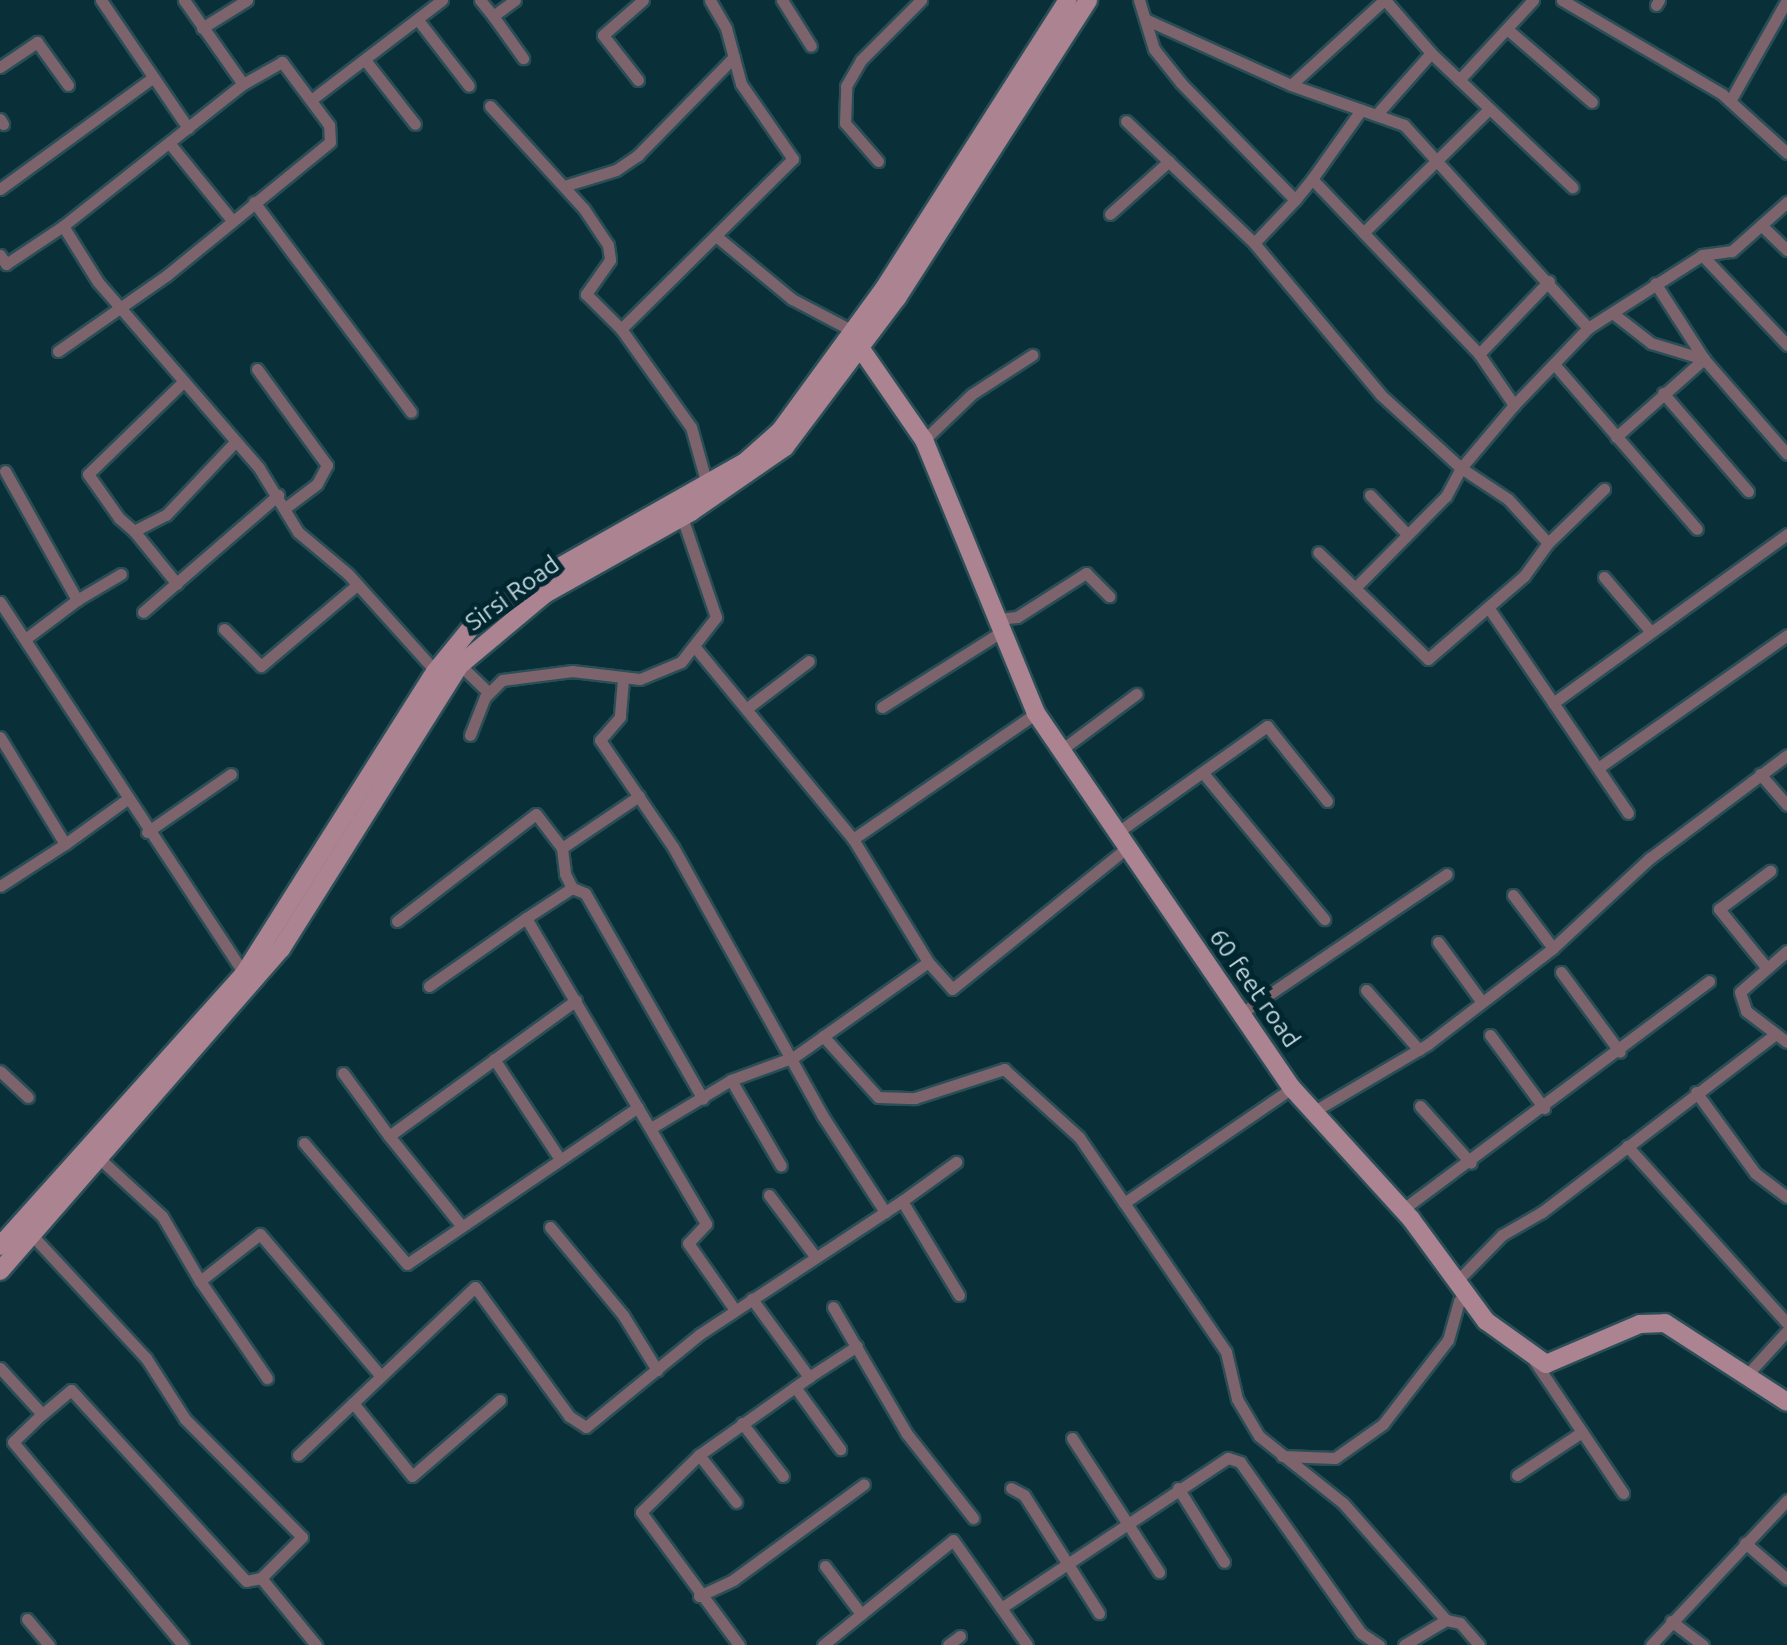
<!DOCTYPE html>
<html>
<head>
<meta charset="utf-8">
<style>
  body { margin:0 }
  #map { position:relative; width:1787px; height:1645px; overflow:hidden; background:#093039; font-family:Ubuntu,sans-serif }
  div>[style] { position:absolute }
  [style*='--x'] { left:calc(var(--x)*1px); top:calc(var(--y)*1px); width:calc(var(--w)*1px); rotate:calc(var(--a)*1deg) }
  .roads { filter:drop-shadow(2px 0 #2a4e56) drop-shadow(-2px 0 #2a4e56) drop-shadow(0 2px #2a4e56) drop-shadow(0 -2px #2a4e56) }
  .street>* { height:11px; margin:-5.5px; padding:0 5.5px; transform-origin:5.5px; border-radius:5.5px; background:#7d636c }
  .secondary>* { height:18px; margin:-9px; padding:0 9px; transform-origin:9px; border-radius:9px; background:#ac8390 }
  span { translate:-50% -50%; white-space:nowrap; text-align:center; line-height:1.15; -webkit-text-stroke:10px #00262f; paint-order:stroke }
  .street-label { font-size:25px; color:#c2d6dc }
</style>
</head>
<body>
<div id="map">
  <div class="roads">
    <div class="street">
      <div style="--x:101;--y:0;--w:155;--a:55.8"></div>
      <div style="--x:480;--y:0;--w:21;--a:51"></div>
      <div style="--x:493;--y:16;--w:27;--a:-36"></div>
      <div style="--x:782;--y:0;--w:54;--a:57.8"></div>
      <div style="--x:1139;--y:0;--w:51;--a:73"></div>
      <div style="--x:1154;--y:49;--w:43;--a:51.5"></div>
      <div style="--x:1181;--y:83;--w:163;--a:45.7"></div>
      <div style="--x:1295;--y:200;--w:27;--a:-51"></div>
      <div style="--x:1312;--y:179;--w:242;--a:46.3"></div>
      <div style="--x:1479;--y:354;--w:62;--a:55.5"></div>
      <div style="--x:1514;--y:405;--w:82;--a:130.1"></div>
      <div style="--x:1461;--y:468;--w:56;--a:33.4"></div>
      <div style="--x:1508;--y:499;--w:59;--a:47.7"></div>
      <div style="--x:1548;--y:543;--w:41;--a:126"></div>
      <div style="--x:1524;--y:576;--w:127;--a:139.2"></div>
      <div style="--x:1428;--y:659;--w:153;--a:-135.8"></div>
      <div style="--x:1385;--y:0;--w:70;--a:49"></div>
      <div style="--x:1431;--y:53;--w:195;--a:43.5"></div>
      <div style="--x:1562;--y:0;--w:186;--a:30.4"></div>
      <div style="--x:1722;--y:94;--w:88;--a:42.2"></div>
      <div style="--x:1656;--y:5;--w:6;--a:-59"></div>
      <div style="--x:493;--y:16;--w:52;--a:54.5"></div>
      <div style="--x:418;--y:20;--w:83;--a:52.3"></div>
      <div style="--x:1147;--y:20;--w:158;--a:24.3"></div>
      <div style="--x:1291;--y:85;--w:120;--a:19.5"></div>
      <div style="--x:1404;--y:125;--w:274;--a:47.8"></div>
      <div style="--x:202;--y:28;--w:53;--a:-31.9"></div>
      <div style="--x:1507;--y:29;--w:112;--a:40.7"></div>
      <div style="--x:365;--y:60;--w:81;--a:52"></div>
      <div style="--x:0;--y:67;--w:45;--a:-34"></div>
      <div style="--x:37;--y:42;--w:53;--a:54.2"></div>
      <div style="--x:638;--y:80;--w:57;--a:-127.9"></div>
      <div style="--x:603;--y:35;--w:53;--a:-41.2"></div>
      <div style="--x:1459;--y:80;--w:109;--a:-47.2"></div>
      <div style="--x:1291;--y:85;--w:126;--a:-42.4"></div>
      <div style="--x:311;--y:100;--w:165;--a:-37.4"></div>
      <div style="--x:1730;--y:101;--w:116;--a:-60.6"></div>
      <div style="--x:490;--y:106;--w:139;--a:47.6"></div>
      <div style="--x:584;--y:209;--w:43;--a:56.3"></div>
      <div style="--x:608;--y:245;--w:15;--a:82"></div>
      <div style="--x:610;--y:260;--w:42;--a:125.2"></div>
      <div style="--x:586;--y:294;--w:49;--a:45"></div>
      <div style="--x:621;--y:329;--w:120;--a:54.5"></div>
      <div style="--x:691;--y:427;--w:63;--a:74.4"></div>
      <div style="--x:1377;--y:114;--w:81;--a:-48.5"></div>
      <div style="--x:0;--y:119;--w:6;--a:59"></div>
      <div style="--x:1126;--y:121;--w:177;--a:43.6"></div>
      <div style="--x:170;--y:144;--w:97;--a:50.9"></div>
      <div style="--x:878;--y:161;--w:50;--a:-131"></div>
      <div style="--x:845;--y:123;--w:37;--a:-88"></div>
      <div style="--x:846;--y:86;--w:30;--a:-60"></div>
      <div style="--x:861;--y:60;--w:85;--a:-45"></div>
      <div style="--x:1312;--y:179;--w:85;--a:-54.6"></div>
      <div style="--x:564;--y:186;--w:54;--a:-17.1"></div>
      <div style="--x:616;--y:170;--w:27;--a:-34"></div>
      <div style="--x:638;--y:155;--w:137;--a:-45.6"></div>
      <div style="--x:0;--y:189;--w:187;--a:-36.1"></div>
      <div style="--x:1295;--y:200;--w:59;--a:133.6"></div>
      <div style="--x:1254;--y:243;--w:198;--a:50.1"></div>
      <div style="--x:1381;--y:395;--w:108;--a:42.4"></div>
      <div style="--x:1461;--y:468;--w:32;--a:118"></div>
      <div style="--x:1446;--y:496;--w:129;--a:134.7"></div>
      <div style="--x:254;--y:202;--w:262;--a:53.2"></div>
      <div style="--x:1110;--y:214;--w:79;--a:-41.9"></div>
      <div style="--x:1761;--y:225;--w:36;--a:44"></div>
      <div style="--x:63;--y:226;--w:229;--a:-38.3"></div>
      <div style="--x:243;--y:84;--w:103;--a:-125.1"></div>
      <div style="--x:1365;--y:231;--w:174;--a:-44.5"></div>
      <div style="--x:716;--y:236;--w:99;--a:39.7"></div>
      <div style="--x:792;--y:299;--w:69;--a:27.7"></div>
      <div style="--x:0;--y:255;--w:11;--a:56"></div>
      <div style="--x:6;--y:264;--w:69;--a:-33.7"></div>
      <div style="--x:63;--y:226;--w:66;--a:58"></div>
      <div style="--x:98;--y:282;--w:246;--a:49.1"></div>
      <div style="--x:259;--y:468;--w:75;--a:58.6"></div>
      <div style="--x:298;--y:532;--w:65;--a:40"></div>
      <div style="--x:348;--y:574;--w:137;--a:48"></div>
      <div style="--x:1702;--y:255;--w:124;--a:46.6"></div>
      <div style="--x:1615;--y:315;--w:46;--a:37.9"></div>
      <div style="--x:1651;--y:343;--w:55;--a:16.8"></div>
      <div style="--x:1704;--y:359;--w:126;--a:48.9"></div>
      <div style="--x:621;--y:329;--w:242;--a:-44.7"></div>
      <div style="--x:793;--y:159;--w:91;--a:-124.7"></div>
      <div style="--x:741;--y:84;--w:58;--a:-105"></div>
      <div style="--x:726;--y:28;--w:32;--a:-120"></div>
      <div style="--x:58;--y:351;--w:133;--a:-34.9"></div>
      <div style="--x:167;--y:275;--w:210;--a:-39.2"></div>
      <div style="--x:330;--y:142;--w:17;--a:-93"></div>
      <div style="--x:329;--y:125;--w:79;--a:-126.7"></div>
      <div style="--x:282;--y:62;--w:45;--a:150.6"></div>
      <div style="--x:1479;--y:354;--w:101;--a:-46.2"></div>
      <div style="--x:1554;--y:364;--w:218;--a:49.1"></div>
      <div style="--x:257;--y:369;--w:119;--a:53.9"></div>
      <div style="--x:327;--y:465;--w:21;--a:118"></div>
      <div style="--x:317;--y:484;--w:38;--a:143"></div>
      <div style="--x:183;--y:382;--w:132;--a:135.9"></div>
      <div style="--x:88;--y:474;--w:54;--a:54.8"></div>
      <div style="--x:119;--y:518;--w:20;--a:41"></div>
      <div style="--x:134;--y:531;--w:36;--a:-27"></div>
      <div style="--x:166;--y:515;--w:100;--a:-46.6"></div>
      <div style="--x:1663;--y:393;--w:130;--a:49.1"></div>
      <div style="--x:1514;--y:405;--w:107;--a:-46.1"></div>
      <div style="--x:1588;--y:328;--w:135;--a:-32.6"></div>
      <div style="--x:1702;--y:255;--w:30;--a:-8"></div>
      <div style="--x:1732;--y:251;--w:74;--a:-41.7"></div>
      <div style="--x:1616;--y:437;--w:118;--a:-41.6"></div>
      <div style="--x:1704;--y:359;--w:90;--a:-122.8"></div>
      <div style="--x:924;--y:440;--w:66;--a:-43.8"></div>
      <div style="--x:972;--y:394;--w:72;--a:-33"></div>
      <div style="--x:5;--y:471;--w:148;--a:60.8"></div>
      <div style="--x:77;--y:600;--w:65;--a:143.1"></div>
      <div style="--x:1370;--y:495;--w:51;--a:46.6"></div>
      <div style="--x:134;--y:531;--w:68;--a:50.9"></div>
      <div style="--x:1548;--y:543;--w:78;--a:-44"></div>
      <div style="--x:1604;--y:577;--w:72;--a:49.5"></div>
      <div style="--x:77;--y:600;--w:51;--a:-30.6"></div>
      <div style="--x:0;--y:602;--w:445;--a:56.7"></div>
      <div style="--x:1488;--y:607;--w:249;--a:55.8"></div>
      <div style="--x:143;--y:612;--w:179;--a:-40.9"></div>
      <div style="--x:997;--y:619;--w:20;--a:-6"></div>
      <div style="--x:1017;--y:617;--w:82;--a:-32.5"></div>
      <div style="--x:1086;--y:573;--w:33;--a:45"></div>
      <div style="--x:224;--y:629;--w:52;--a:45"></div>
      <div style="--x:261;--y:666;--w:126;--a:-40.2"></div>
      <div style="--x:694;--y:646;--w:250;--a:50.5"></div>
      <div style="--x:853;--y:839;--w:144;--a:58.6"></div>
      <div style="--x:928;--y:962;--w:36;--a:48"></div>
      <div style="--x:952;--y:989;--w:226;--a:-38.9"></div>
      <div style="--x:460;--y:665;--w:40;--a:44"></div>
      <div style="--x:623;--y:680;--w:37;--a:95"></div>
      <div style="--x:620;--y:717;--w:30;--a:131"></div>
      <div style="--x:600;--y:740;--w:130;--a:55.7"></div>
      <div style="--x:673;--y:847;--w:307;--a:60.9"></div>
      <div style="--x:822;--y:1115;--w:116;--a:57"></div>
      <div style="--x:1553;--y:703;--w:289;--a:-35.8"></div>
      <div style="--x:882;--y:707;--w:141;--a:-32.2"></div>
      <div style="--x:746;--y:709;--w:79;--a:-37.3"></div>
      <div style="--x:470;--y:735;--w:41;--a:-68.5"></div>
      <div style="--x:485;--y:697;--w:24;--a:-45"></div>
      <div style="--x:502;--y:680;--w:71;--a:-7.3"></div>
      <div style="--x:572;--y:671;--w:68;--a:6.7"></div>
      <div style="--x:640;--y:679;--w:44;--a:-22.5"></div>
      <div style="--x:681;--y:662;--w:57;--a:-52.1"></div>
      <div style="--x:716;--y:617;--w:106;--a:-108.8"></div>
      <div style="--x:0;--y:737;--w:125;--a:58.7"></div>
      <div style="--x:65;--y:844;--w:77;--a:147.1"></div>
      <div style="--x:1061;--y:750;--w:94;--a:-36.7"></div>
      <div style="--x:1598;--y:768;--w:231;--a:-35.1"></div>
      <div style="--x:1203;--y:773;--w:190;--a:50.3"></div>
      <div style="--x:1760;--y:774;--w:41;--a:48.9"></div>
      <div style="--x:639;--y:796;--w:93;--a:146"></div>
      <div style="--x:562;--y:848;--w:26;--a:83"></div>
      <div style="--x:565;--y:874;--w:16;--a:63"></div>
      <div style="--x:572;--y:888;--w:14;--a:21"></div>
      <div style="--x:585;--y:893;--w:237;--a:60.2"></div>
      <div style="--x:147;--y:832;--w:102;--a:-34.6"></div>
      <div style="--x:1118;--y:832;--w:183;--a:-35.4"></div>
      <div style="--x:1267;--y:726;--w:96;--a:51.3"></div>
      <div style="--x:853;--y:839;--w:222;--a:-34.5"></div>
      <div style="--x:65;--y:844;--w:75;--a:-35.8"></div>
      <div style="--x:1513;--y:895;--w:66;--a:53"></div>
      <div style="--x:526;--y:918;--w:55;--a:-33.1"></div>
      <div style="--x:397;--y:921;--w:175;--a:-37.6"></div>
      <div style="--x:536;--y:814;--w:43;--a:52.6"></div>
      <div style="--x:1438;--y:942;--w:69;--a:53.8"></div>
      <div style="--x:1787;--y:951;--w:62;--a:138.9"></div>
      <div style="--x:1740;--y:992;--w:20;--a:72"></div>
      <div style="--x:1746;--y:1011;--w:51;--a:37.1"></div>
      <div style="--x:1766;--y:967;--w:75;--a:-129"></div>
      <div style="--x:1719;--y:909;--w:64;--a:-36.7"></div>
      <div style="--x:1561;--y:972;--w:99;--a:53.6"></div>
      <div style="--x:429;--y:986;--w:118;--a:-35"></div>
      <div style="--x:526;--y:918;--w:355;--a:59.5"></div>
      <div style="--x:706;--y:1224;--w:26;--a:133"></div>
      <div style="--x:688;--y:1243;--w:82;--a:55"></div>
      <div style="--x:1366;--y:990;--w:80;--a:48.5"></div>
      <div style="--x:1243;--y:1012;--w:246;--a:-34.1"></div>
      <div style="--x:1490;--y:1035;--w:91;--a:53.5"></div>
      <div style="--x:823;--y:1036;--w:82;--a:48"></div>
      <div style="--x:878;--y:1097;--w:37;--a:2"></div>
      <div style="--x:915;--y:1098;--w:94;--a:-18"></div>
      <div style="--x:1004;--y:1069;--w:101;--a:42.2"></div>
      <div style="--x:1079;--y:1137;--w:260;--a:55.6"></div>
      <div style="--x:1226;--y:1352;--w:48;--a:76.8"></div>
      <div style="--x:1237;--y:1399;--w:43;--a:59.3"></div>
      <div style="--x:1259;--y:1436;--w:107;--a:38.6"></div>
      <div style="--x:1343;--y:1503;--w:156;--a:48.6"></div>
      <div style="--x:494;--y:1059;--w:120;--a:56.6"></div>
      <div style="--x:0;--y:1071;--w:38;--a:43"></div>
      <div style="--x:343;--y:1073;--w:78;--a:53.9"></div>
      <div style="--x:731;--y:1080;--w:99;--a:59.8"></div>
      <div style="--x:1696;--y:1092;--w:100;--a:53.9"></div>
      <div style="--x:1755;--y:1173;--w:40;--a:37"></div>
      <div style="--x:1420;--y:1106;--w:76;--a:48.2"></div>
      <div style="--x:1311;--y:1113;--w:136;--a:-30.5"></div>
      <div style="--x:1428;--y:1044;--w:158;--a:-37.5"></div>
      <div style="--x:1553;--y:948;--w:132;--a:-42.9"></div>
      <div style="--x:1650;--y:858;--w:171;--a:-36.9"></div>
      <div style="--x:651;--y:1128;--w:93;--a:-31"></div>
      <div style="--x:731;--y:1080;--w:67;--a:-20.1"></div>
      <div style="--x:794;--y:1057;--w:164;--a:-35.3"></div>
      <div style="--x:304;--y:1143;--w:159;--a:49.6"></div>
      <div style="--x:407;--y:1264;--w:279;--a:-34.2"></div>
      <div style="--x:1627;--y:1146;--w:239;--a:47.9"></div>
      <div style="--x:100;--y:1159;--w:84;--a:42.6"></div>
      <div style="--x:162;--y:1216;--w:75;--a:59.7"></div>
      <div style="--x:200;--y:1281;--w:76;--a:-38.1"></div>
      <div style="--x:260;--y:1234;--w:184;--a:49.6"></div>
      <div style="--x:769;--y:1195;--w:75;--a:53.1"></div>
      <div style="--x:902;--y:1201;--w:67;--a:-35.8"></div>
      <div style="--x:1124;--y:1203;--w:204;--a:-34.4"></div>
      <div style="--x:1402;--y:1210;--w:383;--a:-36.7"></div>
      <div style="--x:460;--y:1224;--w:113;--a:-128.9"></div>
      <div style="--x:389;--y:1136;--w:231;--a:-36"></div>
      <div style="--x:550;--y:1227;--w:114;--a:50.3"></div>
      <div style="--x:623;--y:1315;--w:65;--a:58.3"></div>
      <div style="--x:31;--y:1234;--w:169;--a:47.2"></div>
      <div style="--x:146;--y:1358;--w:72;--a:57.4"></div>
      <div style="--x:185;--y:1419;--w:166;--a:45.2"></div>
      <div style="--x:302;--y:1537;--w:58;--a:135"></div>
      <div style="--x:261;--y:1578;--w:15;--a:169"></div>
      <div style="--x:246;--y:1581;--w:259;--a:-132.5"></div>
      <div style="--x:71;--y:1390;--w:38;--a:140"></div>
      <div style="--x:1460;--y:1278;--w:60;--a:-45.7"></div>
      <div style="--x:1502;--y:1235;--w:46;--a:-29.9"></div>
      <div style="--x:1542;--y:1212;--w:290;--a:-37.3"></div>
      <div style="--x:200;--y:1281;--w:118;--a:55.4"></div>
      <div style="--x:833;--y:1307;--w:147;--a:59.8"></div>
      <div style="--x:907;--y:1434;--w:107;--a:51.8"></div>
      <div style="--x:1535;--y:1362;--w:158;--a:56.1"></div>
      <div style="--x:0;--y:1368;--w:62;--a:47.6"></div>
      <div style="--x:42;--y:1414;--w:40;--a:136"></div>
      <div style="--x:13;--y:1442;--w:265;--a:50.1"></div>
      <div style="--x:809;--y:1377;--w:57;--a:-32.9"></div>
      <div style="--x:1745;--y:1377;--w:62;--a:-47.6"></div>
      <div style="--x:795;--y:1387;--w:77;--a:54"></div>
      <div style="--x:500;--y:1400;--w:116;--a:139.2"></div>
      <div style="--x:412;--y:1476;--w:94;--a:-128.9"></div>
      <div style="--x:353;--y:1403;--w:168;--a:-43.6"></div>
      <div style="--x:475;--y:1287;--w:160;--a:53.9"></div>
      <div style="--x:569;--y:1416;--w:20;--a:33"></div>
      <div style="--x:586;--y:1427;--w:147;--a:-39.2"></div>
      <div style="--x:700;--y:1334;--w:242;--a:-33.4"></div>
      <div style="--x:902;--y:1201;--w:110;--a:58.8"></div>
      <div style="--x:742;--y:1423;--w:67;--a:52.3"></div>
      <div style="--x:1072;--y:1438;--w:160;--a:57"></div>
      <div style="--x:298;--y:1455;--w:76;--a:-43.4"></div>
      <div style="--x:699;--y:1455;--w:60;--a:51.8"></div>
      <div style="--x:1282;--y:1456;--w:53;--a:2.2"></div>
      <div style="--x:1335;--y:1458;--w:59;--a:-35.3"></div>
      <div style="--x:1383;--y:1424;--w:106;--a:-52.3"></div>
      <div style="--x:1448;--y:1340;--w:41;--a:-74.2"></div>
      <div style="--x:1459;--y:1301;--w:13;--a:-29"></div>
      <div style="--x:1517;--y:1475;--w:78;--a:-33.5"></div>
      <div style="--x:1011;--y:1488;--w:15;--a:28"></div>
      <div style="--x:1024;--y:1495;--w:140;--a:57.6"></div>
      <div style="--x:1178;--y:1488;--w:87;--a:58.1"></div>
      <div style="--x:1745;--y:1543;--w:55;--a:40.6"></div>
      <div style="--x:825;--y:1566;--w:60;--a:53.1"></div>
      <div style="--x:261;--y:1578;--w:87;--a:50.6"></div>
      <div style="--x:699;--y:1596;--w:38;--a:-25"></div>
      <div style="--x:733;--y:1580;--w:162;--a:-36.2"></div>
      <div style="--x:1001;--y:1608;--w:272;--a:-33.5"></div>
      <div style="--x:1228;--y:1458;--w:13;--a:18"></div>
      <div style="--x:1240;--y:1462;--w:209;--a:54.7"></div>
      <div style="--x:1361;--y:1633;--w:22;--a:34"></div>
      <div style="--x:27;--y:1619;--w:34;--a:50"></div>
      <div style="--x:1671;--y:1621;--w:40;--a:37"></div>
      <div style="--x:739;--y:1645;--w:165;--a:-126.4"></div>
      <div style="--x:641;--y:1512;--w:81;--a:-44.5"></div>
      <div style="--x:699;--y:1455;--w:135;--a:-35.3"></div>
      <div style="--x:809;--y:1377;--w:97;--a:-126.2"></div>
      <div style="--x:823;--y:1645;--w:167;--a:-38.9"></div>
      <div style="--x:953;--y:1540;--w:128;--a:54.8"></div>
      <div style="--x:948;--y:1645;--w:15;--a:-37"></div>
      <div style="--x:1404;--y:1645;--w:49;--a:-30.8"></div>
      <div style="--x:1446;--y:1620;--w:14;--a:12"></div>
      <div style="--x:1460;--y:1623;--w:29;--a:49"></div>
      <div style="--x:1651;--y:1645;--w:199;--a:-46.8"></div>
    </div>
    <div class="secondary">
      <div style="--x:861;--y:349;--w:111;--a:55.3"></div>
      <div style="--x:924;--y:440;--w:295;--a:67.7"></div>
      <div style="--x:1036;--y:713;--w:454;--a:55.7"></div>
      <div style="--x:1292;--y:1088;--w:177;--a:47.7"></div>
      <div style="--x:1411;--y:1219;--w:127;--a:53.7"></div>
      <div style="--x:1486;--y:1321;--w:74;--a:35.6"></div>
      <div style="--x:1546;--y:1364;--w:102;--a:-23.1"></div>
      <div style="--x:1640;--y:1324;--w:25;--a:-2"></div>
      <div style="--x:1665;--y:1323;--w:145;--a:32.9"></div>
      <div style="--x:0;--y:1246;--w:365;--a:-48.1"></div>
      <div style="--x:244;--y:974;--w:357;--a:-57.7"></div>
      <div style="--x:435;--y:672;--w:62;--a:-50.9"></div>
      <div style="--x:474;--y:624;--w:72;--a:-35.4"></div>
      <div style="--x:533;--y:582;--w:244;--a:-29.5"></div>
      <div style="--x:745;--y:462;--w:47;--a:-41.5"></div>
      <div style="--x:780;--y:431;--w:178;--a:-53.9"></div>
      <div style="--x:885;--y:287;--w:340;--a:-57.5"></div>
      <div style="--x:0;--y:1271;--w:427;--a:-48.9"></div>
      <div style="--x:281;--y:949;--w:336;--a:-57.8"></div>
      <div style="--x:460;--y:665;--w:111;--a:-39.9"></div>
      <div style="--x:545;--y:594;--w:167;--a:-29.3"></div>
      <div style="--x:691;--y:512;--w:114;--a:-34.7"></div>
      <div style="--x:785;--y:447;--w:186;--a:-53.1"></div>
      <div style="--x:897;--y:298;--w:354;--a:-57.3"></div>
    </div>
  </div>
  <div class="street-label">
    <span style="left:512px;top:593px;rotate:-36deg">Sirsi Road</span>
    <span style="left:1255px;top:988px;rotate:55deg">60 feet road</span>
  </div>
</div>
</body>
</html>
